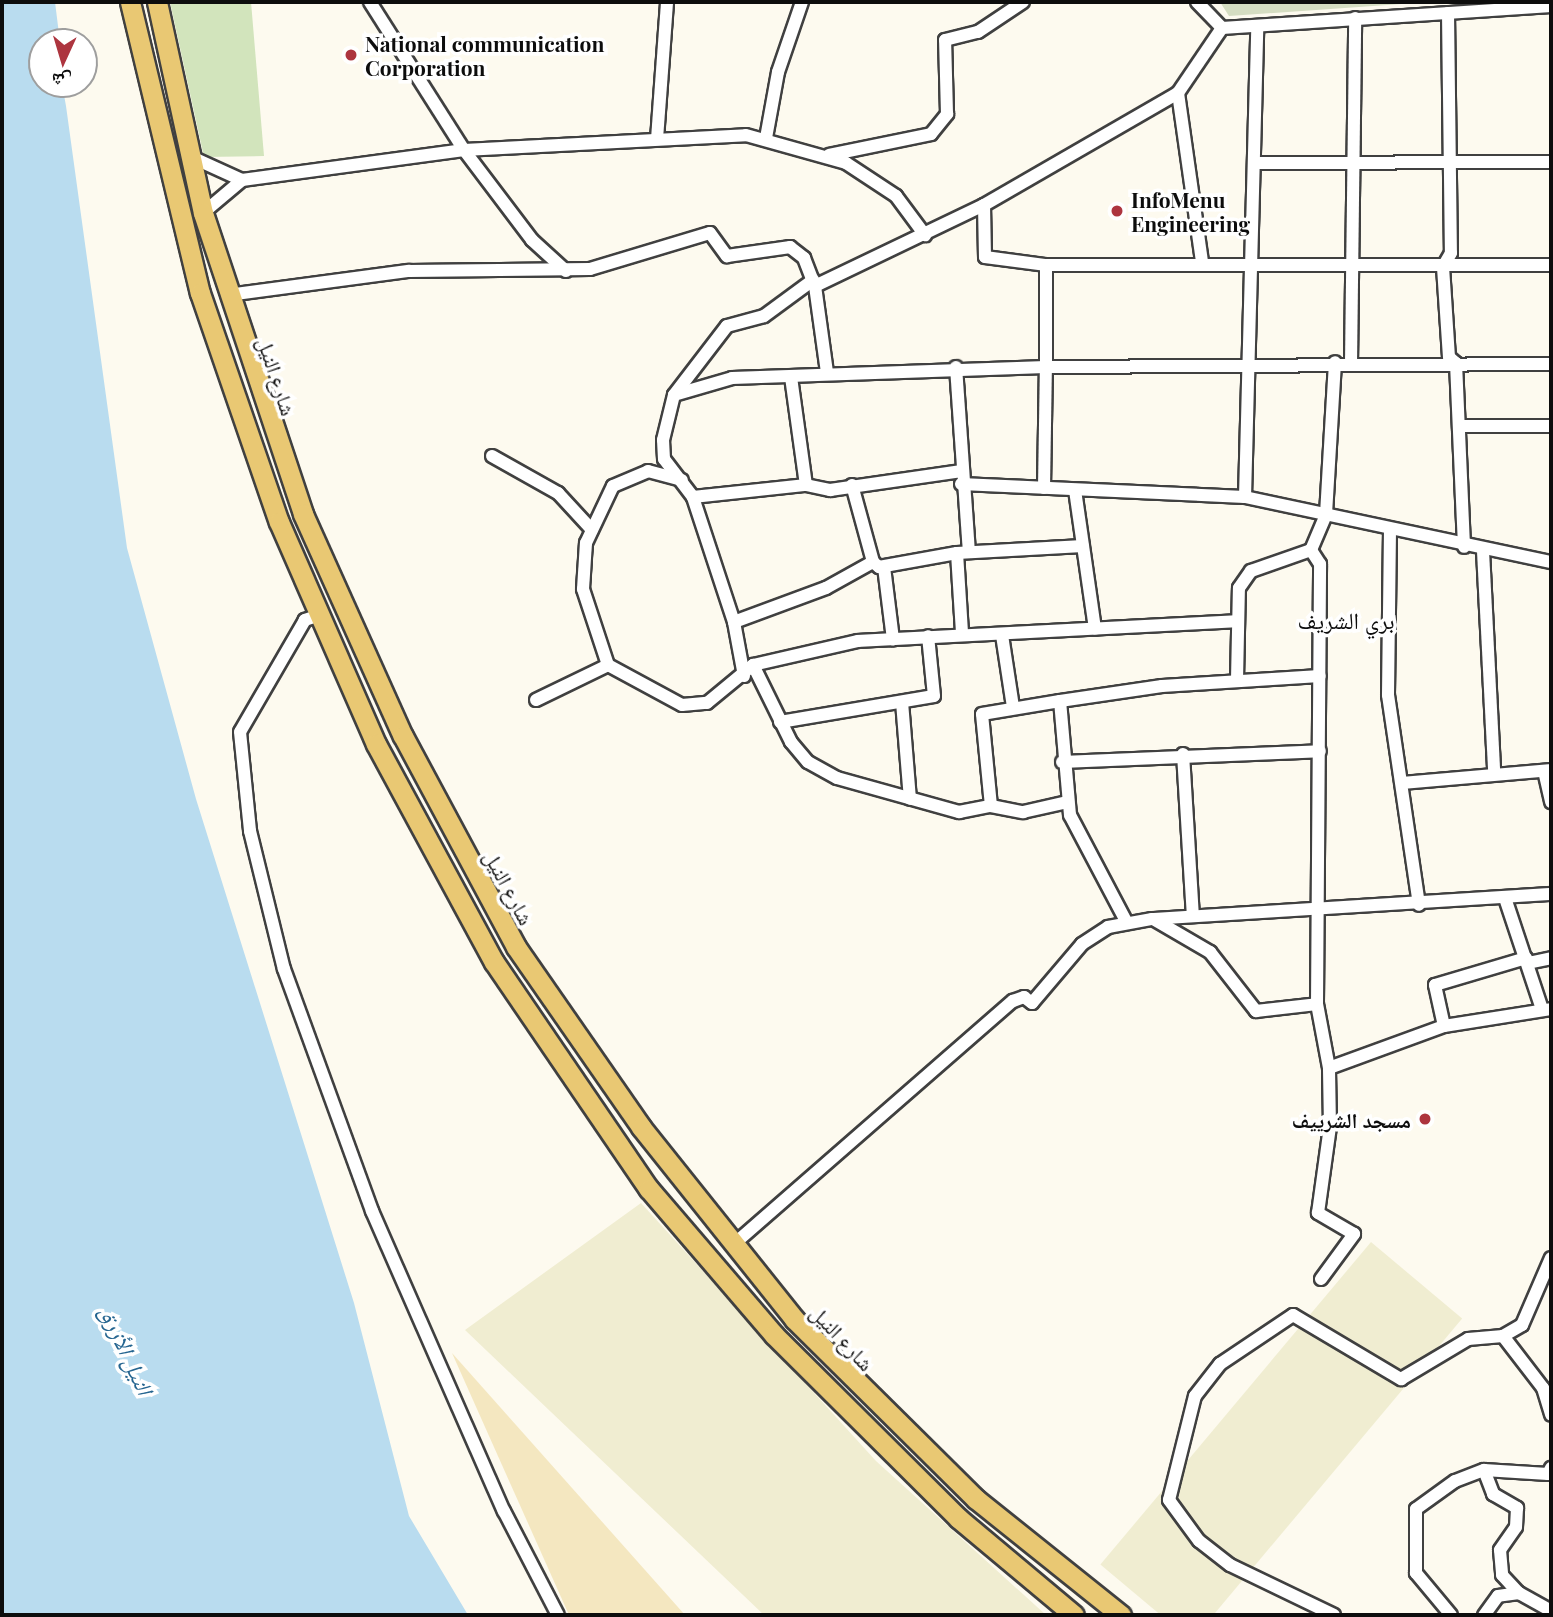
<!DOCTYPE html>
<html>
<head>
<meta charset="utf-8">
<style>
  body { margin:0 }
  #map { position:relative; width:1553px; height:1617px; overflow:hidden; background:#fdfaef; font-family:"Playfair Display","Noto Naskh Arabic",serif }
  div>[style] { position:absolute }
  [style*='--x'] { left:calc(var(--x)*1px); top:calc(var(--y)*1px); width:calc(var(--w)*1px); rotate:calc(var(--a)*1deg) }
  .farmland>* { inset:0; background:#f0edd1; transform-origin:0 0 }
  .green>* { inset:0; background:#d2e4bc }
  .sand>* { inset:0; background:#f4e7c0 }
  .cemetery>* { inset:0; background:#d5ddc2 }
  .water>* { inset:0; background:#b9dcef }
  .roads { filter:drop-shadow(2px 0 #404040) drop-shadow(-2px 0 #404040) drop-shadow(0 2px #404040) drop-shadow(0 -2px #404040) }
  .minor>* { height:12px; margin:-6px; padding:0 6px; transform-origin:6px; border-radius:6px; background:#fff }
  .primary>* { height:19px; margin:-9.5px; padding:0 9.5px; transform-origin:9.5px; border-radius:9.5px; background:#e9c873 }
  .dots>* { width:19px; height:19px; translate:-50% -50%; box-sizing:border-box; border:4px solid #fff; border-radius:50% }
  span { translate:-50% -50%; white-space:nowrap; text-align:center; line-height:1.15; -webkit-text-stroke:7px #fff; paint-order:stroke }
  .poi-label { font-size:21px; color:#0d0d0d; font-weight:700 }
  .left { translate:0 -50%; text-align:left }
  .right { translate:-100% -50%; text-align:right }
  .street-label { font-size:21px; color:#0d0d0d }
  .neighbourhood-label { font-size:23px; color:#0d0d0d }
  .water-label { font-size:23px; color:#256590; font-style:italic }
  .frame { position:absolute; inset:0; border:4px solid #0d0d0d; pointer-events:none }
  .north { position:absolute; left:28px; top:28px; width:70px; height:70px; box-sizing:border-box; background:#fff; border:2px solid #9e9e9e; border-radius:50%; rotate:184deg; font-size:19px; font-weight:700; line-height:28px; text-align:center; color:#0d0d0d }
  .north::after { content:''; display:block; margin:auto; width:24px; height:32px; background:#ad353f; clip-path:polygon(50% 0,100% 100%,50% 72%,0 100%) }
</style>
</head>
<body>
<div id="map">
  <div class="farmland">
    <div style="clip-path:polygon(641px 1203px,876px 1461px,1046px 1615px,764px 1615px,465px 1330px)"></div>
    <div style="left:1371px;top:1242px;width:119px;height:421px;rotate:40deg"></div>
  </div>
  <div class="green">
    <div style="clip-path:polygon(170px 2px,251px 2px,264px 156px,204px 157px)"></div>
  </div>
  <div class="sand">
    <div style="clip-path:polygon(452px 1353px,685px 1615px,569px 1615px)"></div>
  </div>
  <div class="cemetery">
    <div style="clip-path:polygon(1220px 2px,1430px 2px,1229px 16px)"></div>
  </div>
  <div class="water">
    <div style="clip-path:polygon(2px 2px,55px 2px,60px 42px,42px 42px,42px 84px,62px 84px,66px 106px,127px 548px,196px 799px,354px 1303px,409px 1516px,468px 1615px,2px 1615px)"></div>
  </div>
  <div class="roads">
    <div class="minor">
      <div style="--x:370;--y:2;--w:175;--a:57.6"></div>
      <div style="--x:464;--y:150;--w:113;--a:52.9"></div>
      <div style="--x:532;--y:240;--w:46;--a:42.4"></div>
      <div style="--x:1197;--y:2;--w:36;--a:46"></div>
      <div style="--x:1222;--y:28;--w:330;--a:-3.8"></div>
      <div style="--x:1448;--y:13;--w:240;--a:89.3"></div>
      <div style="--x:1451;--y:253;--w:16;--a:120"></div>
      <div style="--x:1443;--y:267;--w:90;--a:86.2"></div>
      <div style="--x:1449;--y:357;--w:9;--a:41"></div>
      <div style="--x:1456;--y:363;--w:184;--a:87.5"></div>
      <div style="--x:1178;--y:93;--w:171;--a:81.9"></div>
      <div style="--x:766;--y:138;--w:67;--a:-79.7"></div>
      <div style="--x:778;--y:72;--w:74;--a:-71.1"></div>
      <div style="--x:657;--y:139;--w:137;--a:-85.8"></div>
      <div style="--x:829;--y:155;--w:104;--a:-11.6"></div>
      <div style="--x:931;--y:134;--w:26;--a:-51"></div>
      <div style="--x:947;--y:114;--w:74;--a:-91.5"></div>
      <div style="--x:945;--y:40;--w:34;--a:-14"></div>
      <div style="--x:978;--y:32;--w:54;--a:-33.7"></div>
      <div style="--x:189;--y:156;--w:58;--a:24.4"></div>
      <div style="--x:242;--y:180;--w:224;--a:-7.7"></div>
      <div style="--x:464;--y:150;--w:282;--a:-3"></div>
      <div style="--x:746;--y:135;--w:104;--a:15.6"></div>
      <div style="--x:846;--y:163;--w:60;--a:33.4"></div>
      <div style="--x:896;--y:196;--w:49;--a:53.4"></div>
      <div style="--x:1254;--y:163;--w:297;--a:-0.2"></div>
      <div style="--x:984;--y:205;--w:52;--a:88.9"></div>
      <div style="--x:985;--y:257;--w:62;--a:7.5"></div>
      <div style="--x:203;--y:213;--w:51;--a:-40.2"></div>
      <div style="--x:815;--y:286;--w:87;--a:82.1"></div>
      <div style="--x:228;--y:295;--w:183;--a:-7.6"></div>
      <div style="--x:409;--y:271;--w:181;--a:-0.6"></div>
      <div style="--x:590;--y:269;--w:125;--a:-16.7"></div>
      <div style="--x:710;--y:233;--w:29;--a:54"></div>
      <div style="--x:727;--y:256;--w:64;--a:-8.1"></div>
      <div style="--x:790;--y:247;--w:18;--a:38"></div>
      <div style="--x:804;--y:258;--w:30;--a:69"></div>
      <div style="--x:815;--y:286;--w:187;--a:-25.6"></div>
      <div style="--x:984;--y:205;--w:224;--a:-30"></div>
      <div style="--x:1178;--y:93;--w:78;--a:-55.9"></div>
      <div style="--x:1351;--y:363;--w:345;--a:-89.3"></div>
      <div style="--x:956;--y:367;--w:185;--a:86"></div>
      <div style="--x:791;--y:377;--w:109;--a:82.1"></div>
      <div style="--x:674;--y:395;--w:60;--a:-16.3"></div>
      <div style="--x:732;--y:378;--w:314;--a:-2"></div>
      <div style="--x:1046;--y:367;--w:102;--a:-90"></div>
      <div style="--x:1046;--y:265;--w:505;--a:0"></div>
      <div style="--x:1461;--y:426;--w:90;--a:0"></div>
      <div style="--x:492;--y:456;--w:76;--a:29.3"></div>
      <div style="--x:558;--y:493;--w:50;--a:47.4"></div>
      <div style="--x:961;--y:484;--w:284;--a:2.6"></div>
      <div style="--x:1245;--y:497;--w:313;--a:12"></div>
      <div style="--x:852;--y:485;--w:80;--a:74.7"></div>
      <div style="--x:873;--y:562;--w:8;--a:40"></div>
      <div style="--x:879;--y:567;--w:79;--a:-10.2"></div>
      <div style="--x:957;--y:553;--w:126;--a:-3.2"></div>
      <div style="--x:1044;--y:488;--w:121;--a:-89.1"></div>
      <div style="--x:1046;--y:367;--w:505;--a:-0.34"></div>
      <div style="--x:1075;--y:490;--w:140;--a:81.8"></div>
      <div style="--x:693;--y:497;--w:114;--a:-6.1"></div>
      <div style="--x:806;--y:485;--w:25;--a:12"></div>
      <div style="--x:830;--y:490;--w:133;--a:-8.2"></div>
      <div style="--x:1245;--y:497;--w:469;--a:-88.5"></div>
      <div style="--x:1390;--y:530;--w:165;--a:90.7"></div>
      <div style="--x:1388;--y:695;--w:212;--a:81.6"></div>
      <div style="--x:1483;--y:551;--w:220;--a:87.1"></div>
      <div style="--x:957;--y:553;--w:79;--a:86.4"></div>
      <div style="--x:884;--y:567;--w:73;--a:82.9"></div>
      <div style="--x:317;--y:616;--w:13;--a:162"></div>
      <div style="--x:305;--y:620;--w:129;--a:120.1"></div>
      <div style="--x:240;--y:732;--w:100;--a:84.2"></div>
      <div style="--x:250;--y:831;--w:142;--a:76.2"></div>
      <div style="--x:284;--y:969;--w:258;--a:70"></div>
      <div style="--x:372;--y:1211;--w:328;--a:66.3"></div>
      <div style="--x:504;--y:1511;--w:117;--a:62.6"></div>
      <div style="--x:734;--y:622;--w:98;--a:-20.3"></div>
      <div style="--x:826;--y:588;--w:54;--a:-29"></div>
      <div style="--x:1002;--y:635;--w:73;--a:81.3"></div>
      <div style="--x:608;--y:665;--w:80;--a:-108.2"></div>
      <div style="--x:583;--y:589;--w:46;--a:-86.3"></div>
      <div style="--x:586;--y:543;--w:63;--a:-64.7"></div>
      <div style="--x:613;--y:486;--w:38;--a:-23"></div>
      <div style="--x:648;--y:471;--w:35;--a:15"></div>
      <div style="--x:753;--y:665;--w:86;--a:63.7"></div>
      <div style="--x:791;--y:742;--w:26;--a:50"></div>
      <div style="--x:808;--y:762;--w:33;--a:29"></div>
      <div style="--x:837;--y:778;--w:127;--a:15.6"></div>
      <div style="--x:959;--y:812;--w:33;--a:-11"></div>
      <div style="--x:991;--y:806;--w:33;--a:11"></div>
      <div style="--x:1023;--y:812;--w:45;--a:-12.8"></div>
      <div style="--x:744;--y:676;--w:55;--a:-100.5"></div>
      <div style="--x:734;--y:622;--w:132;--a:-108.2"></div>
      <div style="--x:693;--y:497;--w:48;--a:-127.3"></div>
      <div style="--x:664;--y:459;--w:19;--a:-93"></div>
      <div style="--x:663;--y:440;--w:46;--a:-76.3"></div>
      <div style="--x:674;--y:395;--w:87;--a:-52.5"></div>
      <div style="--x:727;--y:326;--w:38;--a:-15"></div>
      <div style="--x:764;--y:316;--w:61;--a:-36.3"></div>
      <div style="--x:1237;--y:680;--w:92;--a:-88.8"></div>
      <div style="--x:1239;--y:588;--w:21;--a:-55"></div>
      <div style="--x:1251;--y:571;--w:64;--a:-19.3"></div>
      <div style="--x:536;--y:700;--w:80;--a:-25.9"></div>
      <div style="--x:608;--y:665;--w:84;--a:28.4"></div>
      <div style="--x:682;--y:705;--w:25;--a:-5"></div>
      <div style="--x:707;--y:703;--w:60;--a:-39.6"></div>
      <div style="--x:753;--y:665;--w:108;--a:-12.9"></div>
      <div style="--x:858;--y:641;--w:377;--a:-3"></div>
      <div style="--x:902;--y:702;--w:97;--a:85.3"></div>
      <div style="--x:780;--y:722;--w:156;--a:-9.6"></div>
      <div style="--x:934;--y:696;--w:60;--a:-95.7"></div>
      <div style="--x:1183;--y:754;--w:162;--a:86.5"></div>
      <div style="--x:1062;--y:762;--w:258;--a:-2.4"></div>
      <div style="--x:1544;--y:771;--w:32;--a:77"></div>
      <div style="--x:1402;--y:783;--w:150;--a:-5"></div>
      <div style="--x:991;--y:806;--w:92;--a:-95.6"></div>
      <div style="--x:982;--y:714;--w:79;--a:-9.5"></div>
      <div style="--x:1506;--y:901;--w:114;--a:71.6"></div>
      <div style="--x:1155;--y:920;--w:64;--a:30.2"></div>
      <div style="--x:1210;--y:952;--w:75;--a:52.1"></div>
      <div style="--x:1256;--y:1011;--w:61;--a:-6.5"></div>
      <div style="--x:1127;--y:923;--w:122;--a:-117.8"></div>
      <div style="--x:1070;--y:815;--w:114;--a:-95"></div>
      <div style="--x:1060;--y:701;--w:103;--a:-8.4"></div>
      <div style="--x:1162;--y:686;--w:158;--a:-3.6"></div>
      <div style="--x:1528;--y:963;--w:24;--a:-12"></div>
      <div style="--x:1444;--y:1026;--w:42;--a:-102.4"></div>
      <div style="--x:1435;--y:985;--w:95;--a:-16.5"></div>
      <div style="--x:1329;--y:1068;--w:122;--a:-20.1"></div>
      <div style="--x:1444;--y:1026;--w:108;--a:-9"></div>
      <div style="--x:734;--y:1244;--w:370;--a:-41.1"></div>
      <div style="--x:1013;--y:1001;--w:12;--a:-20"></div>
      <div style="--x:1024;--y:997;--w:10;--a:37"></div>
      <div style="--x:1032;--y:1003;--w:77;--a:-49.7"></div>
      <div style="--x:1082;--y:944;--w:31;--a:-33"></div>
      <div style="--x:1108;--y:927;--w:45;--a:-10.3"></div>
      <div style="--x:1152;--y:919;--w:400;--a:-3.6"></div>
      <div style="--x:1551;--y:1258;--w:73;--a:113.4"></div>
      <div style="--x:1522;--y:1325;--w:22;--a:150"></div>
      <div style="--x:1503;--y:1336;--w:66;--a:52.4"></div>
      <div style="--x:1543;--y:1388;--w:28;--a:73"></div>
      <div style="--x:1321;--y:1279;--w:56;--a:-53.7"></div>
      <div style="--x:1354;--y:1234;--w:42;--a:-149.7"></div>
      <div style="--x:1318;--y:1213;--w:87;--a:-82.1"></div>
      <div style="--x:1330;--y:1127;--w:59;--a:-91"></div>
      <div style="--x:1329;--y:1068;--w:65;--a:-100.6"></div>
      <div style="--x:1317;--y:1004;--w:440;--a:-89.6"></div>
      <div style="--x:1320;--y:564;--w:17;--a:-123"></div>
      <div style="--x:1311;--y:550;--w:39;--a:-67"></div>
      <div style="--x:1326;--y:514;--w:152;--a:-86.6"></div>
      <div style="--x:1484;--y:1470;--w:26;--a:69"></div>
      <div style="--x:1493;--y:1494;--w:28;--a:30"></div>
      <div style="--x:1517;--y:1508;--w:19;--a:93"></div>
      <div style="--x:1516;--y:1527;--w:28;--a:125"></div>
      <div style="--x:1500;--y:1550;--w:25;--a:85"></div>
      <div style="--x:1502;--y:1575;--w:25;--a:47"></div>
      <div style="--x:1519;--y:1593;--w:21;--a:172"></div>
      <div style="--x:1498;--y:1596;--w:24;--a:126"></div>
      <div style="--x:1519;--y:1593;--w:37;--a:29"></div>
      <div style="--x:1334;--y:1615;--w:115;--a:-154.3"></div>
      <div style="--x:1230;--y:1565;--w:39;--a:-142"></div>
      <div style="--x:1199;--y:1541;--w:51;--a:-126.2"></div>
      <div style="--x:1169;--y:1500;--w:107;--a:-76"></div>
      <div style="--x:1195;--y:1396;--w:41;--a:-52"></div>
      <div style="--x:1220;--y:1364;--w:88;--a:-33.9"></div>
      <div style="--x:1293;--y:1315;--w:126;--a:30.7"></div>
      <div style="--x:1401;--y:1379;--w:78;--a:-30.8"></div>
      <div style="--x:1468;--y:1339;--w:35;--a:-5"></div>
      <div style="--x:1451;--y:1615;--w:55;--a:-129.8"></div>
      <div style="--x:1416;--y:1573;--w:64;--a:-90"></div>
      <div style="--x:1416;--y:1509;--w:48;--a:-35.7"></div>
      <div style="--x:1455;--y:1481;--w:31;--a:-21"></div>
      <div style="--x:1484;--y:1470;--w:64;--a:3.6"></div>
      <div style="--x:1548;--y:1474;--w:7;--a:-63"></div>
    </div>
    <div class="primary">
      <div style="--x:130;--y:2;--w:299;--a:76.5"></div>
      <div style="--x:200;--y:293;--w:242;--a:71"></div>
      <div style="--x:279;--y:522;--w:242;--a:66.4"></div>
      <div style="--x:376;--y:744;--w:248;--a:61.6"></div>
      <div style="--x:494;--y:962;--w:275;--a:55.7"></div>
      <div style="--x:649;--y:1189;--w:192;--a:49.4"></div>
      <div style="--x:774;--y:1335;--w:260;--a:44.8"></div>
      <div style="--x:958;--y:1518;--w:151;--a:39.9"></div>
      <div style="--x:157;--y:2;--w:216;--a:77.7"></div>
      <div style="--x:203;--y:213;--w:317;--a:71.6"></div>
      <div style="--x:303;--y:514;--w:243;--a:65.8"></div>
      <div style="--x:403;--y:736;--w:239;--a:61.8"></div>
      <div style="--x:516;--y:947;--w:219;--a:55.2"></div>
      <div style="--x:641;--y:1127;--w:246;--a:51.4"></div>
      <div style="--x:794;--y:1319;--w:256;--a:44.7"></div>
      <div style="--x:976;--y:1499;--w:186;--a:38.7"></div>
    </div>
  </div>
  <div class="dots">
    <div style="left:351px;top:55px;background:#ad353f"></div>
    <div style="left:1117px;top:211px;background:#ad353f"></div>
    <div style="left:1425px;top:1119px;background:#ad353f"></div>
  </div>
  <div class="poi-label">
    <span class="left" style="left:365px;top:55px">National communication<br>Corporation</span>
    <span class="left" style="left:1131px;top:211px">InfoMenu<br>Engineering</span>
    <span class="right" style="left:1411px;top:1119px">مسجد الشرييف</span>
  </div>
  <div class="street-label">
    <span style="left:278px;top:376px;rotate:72deg">شارع النيل</span>
    <span style="left:510px;top:887px;rotate:62deg">شارع النيل</span>
    <span style="left:843px;top:1337px;rotate:47deg">شارع النيل</span>
  </div>
  <div class="neighbourhood-label">
    <span style="left:1346px;top:620px">بري الشريف</span>
  </div>
  <div class="water-label">
    <span style="left:127px;top:1350px;rotate:65deg">النيل الأزرق</span>
  </div>
  <div class="frame"></div>
  <div class="north">ش</div>
</div>
</body>
</html>
